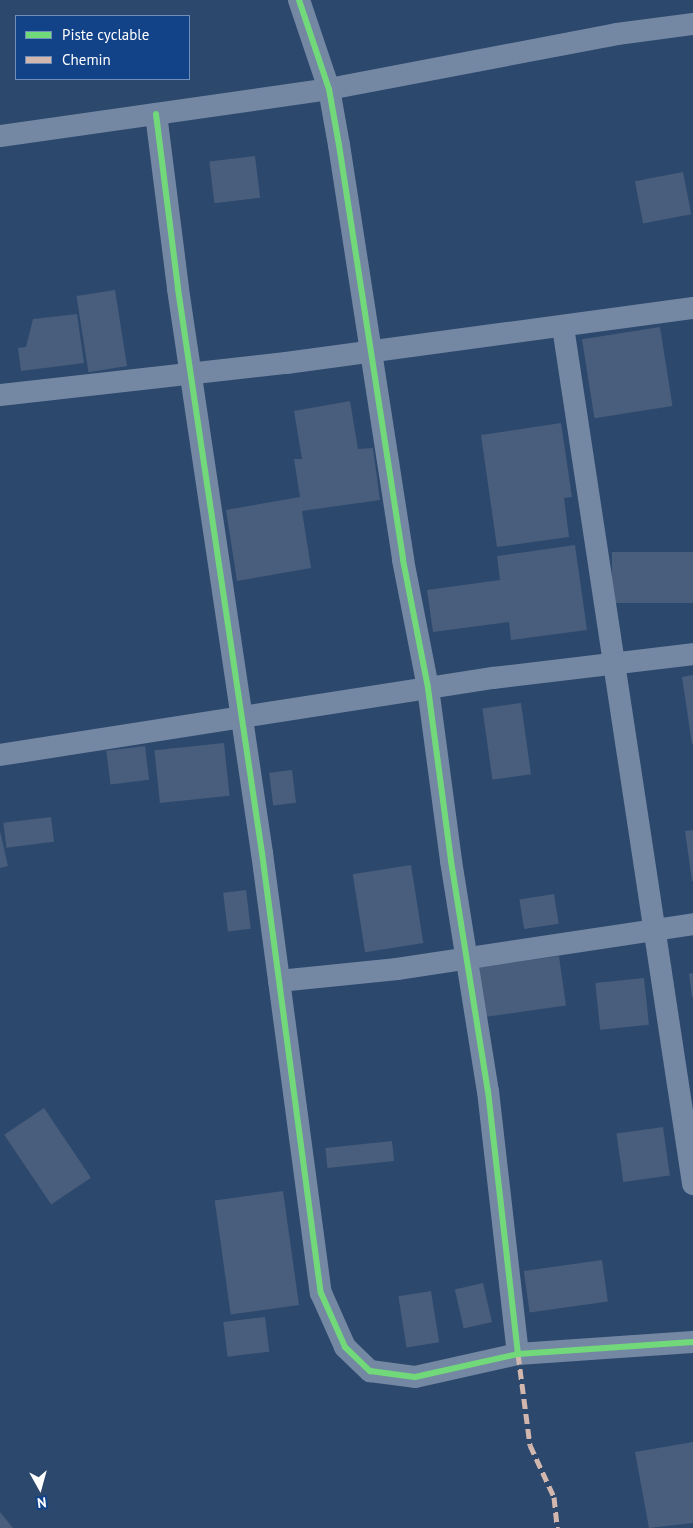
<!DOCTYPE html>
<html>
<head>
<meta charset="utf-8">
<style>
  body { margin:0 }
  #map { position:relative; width:693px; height:1528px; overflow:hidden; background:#2d486d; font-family:"PT Sans",sans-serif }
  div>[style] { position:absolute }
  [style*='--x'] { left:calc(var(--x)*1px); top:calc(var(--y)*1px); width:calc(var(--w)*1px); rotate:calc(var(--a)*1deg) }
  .building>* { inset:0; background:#485e7c; transform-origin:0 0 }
  .street>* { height:22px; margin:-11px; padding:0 11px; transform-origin:11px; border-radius:11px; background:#7488a3 }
  .quiet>* { height:5px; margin-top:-2.5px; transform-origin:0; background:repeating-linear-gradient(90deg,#d1b7ad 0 10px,transparent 0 15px) }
  .cycleway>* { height:6px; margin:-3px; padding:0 3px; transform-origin:3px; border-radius:3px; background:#71d979 }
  span { translate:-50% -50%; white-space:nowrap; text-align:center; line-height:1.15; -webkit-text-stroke:4px #124388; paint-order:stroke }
  .legend { position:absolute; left:15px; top:15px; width:175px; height:65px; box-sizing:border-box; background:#124388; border:1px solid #718eb8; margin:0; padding:6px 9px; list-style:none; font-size:15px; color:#fff }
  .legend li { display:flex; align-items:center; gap:10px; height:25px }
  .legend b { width:25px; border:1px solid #718eb8 }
  .north { position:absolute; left:15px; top:1463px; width:50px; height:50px; -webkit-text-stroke:4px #124388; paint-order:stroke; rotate:173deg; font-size:14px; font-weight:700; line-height:20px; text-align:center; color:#fff }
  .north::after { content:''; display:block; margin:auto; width:18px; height:22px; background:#fff; clip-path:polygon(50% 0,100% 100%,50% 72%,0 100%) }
</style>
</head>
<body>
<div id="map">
  <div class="building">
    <div style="left:255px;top:156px;width:42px;height:46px;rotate:83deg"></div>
    <div style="left:683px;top:172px;width:43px;height:49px;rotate:79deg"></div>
    <div style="left:115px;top:290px;width:77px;height:39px;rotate:81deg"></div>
    <div style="clip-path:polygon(77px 314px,84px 363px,21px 371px,18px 348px,26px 347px,33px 319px)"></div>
    <div style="left:660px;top:327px;width:80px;height:79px;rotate:81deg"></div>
    <div style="clip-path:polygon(350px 401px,358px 449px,373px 448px,380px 500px,302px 511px,311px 568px,237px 581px,226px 510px,300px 497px,294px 459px,302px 459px,294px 411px)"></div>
    <div style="clip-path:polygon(561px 423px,572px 497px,564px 498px,569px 537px,497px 547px,481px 435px)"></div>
    <div style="clip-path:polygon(575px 545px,587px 630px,511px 640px,509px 622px,433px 632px,427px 590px,500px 580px,497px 556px)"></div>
    <div style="left:693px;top:552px;width:51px;height:81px;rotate:90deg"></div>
    <div style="clip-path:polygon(693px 675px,693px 744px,692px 744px,682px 677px)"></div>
    <div style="left:521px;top:703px;width:72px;height:39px;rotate:82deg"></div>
    <div style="left:224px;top:743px;width:53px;height:70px;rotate:84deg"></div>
    <div style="left:145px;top:746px;width:34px;height:39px;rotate:83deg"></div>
    <div style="left:292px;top:770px;width:33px;height:23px;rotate:83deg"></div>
    <div style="left:51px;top:817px;width:25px;height:48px;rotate:83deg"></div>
    <div style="clip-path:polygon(693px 830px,693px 881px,692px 881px,685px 831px)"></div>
    <div style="clip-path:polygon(0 831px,8px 866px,0 868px)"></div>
    <div style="left:411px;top:865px;width:79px;height:59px;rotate:81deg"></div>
    <div style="left:246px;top:890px;width:39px;height:23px;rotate:83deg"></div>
    <div style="left:554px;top:894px;width:30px;height:35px;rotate:81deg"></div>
    <div style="left:559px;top:956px;width:50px;height:82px;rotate:82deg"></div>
    <div style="clip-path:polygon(693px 973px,693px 997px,692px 997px,689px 974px)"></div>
    <div style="left:644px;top:978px;width:47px;height:49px;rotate:84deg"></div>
    <div style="left:44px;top:1108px;width:84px;height:48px;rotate:56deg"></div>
    <div style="left:663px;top:1127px;width:49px;height:47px;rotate:82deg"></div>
    <div style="left:392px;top:1141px;width:20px;height:67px;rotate:84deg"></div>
    <div style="left:283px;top:1191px;width:115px;height:69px;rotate:82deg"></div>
    <div style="left:602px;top:1260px;width:42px;height:79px;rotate:82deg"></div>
    <div style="left:483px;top:1283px;width:40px;height:29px;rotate:77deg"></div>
    <div style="left:431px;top:1291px;width:52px;height:33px;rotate:81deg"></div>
    <div style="left:265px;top:1317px;width:35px;height:42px;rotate:83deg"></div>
    <div style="clip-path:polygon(693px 1442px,693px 1523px,649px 1528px,635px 1452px)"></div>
    <div style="clip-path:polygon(0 1512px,13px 1528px,0 1528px)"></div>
  </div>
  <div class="street">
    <div style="--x:299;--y:0;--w:94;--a:71.4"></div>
    <div style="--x:329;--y:89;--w:57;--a:79.9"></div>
    <div style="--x:339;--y:145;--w:420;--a:81.2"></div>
    <div style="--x:403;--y:560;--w:130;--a:78.9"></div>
    <div style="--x:428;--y:688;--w:175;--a:82.4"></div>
    <div style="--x:451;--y:861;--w:233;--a:80.9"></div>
    <div style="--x:488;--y:1091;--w:265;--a:83.5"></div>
    <div style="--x:518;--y:1354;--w:175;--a:-3.9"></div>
    <div style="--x:156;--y:114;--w:176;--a:82.8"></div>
    <div style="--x:178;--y:289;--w:570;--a:81.53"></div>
    <div style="--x:262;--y:853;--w:444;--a:82.4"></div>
    <div style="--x:321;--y:1293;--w:59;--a:66"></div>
    <div style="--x:345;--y:1347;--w:35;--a:44"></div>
    <div style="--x:370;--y:1371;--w:45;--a:7.6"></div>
    <div style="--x:415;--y:1377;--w:106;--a:-12.6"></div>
    <div style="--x:0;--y:136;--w:332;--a:-8.1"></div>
    <div style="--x:329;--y:89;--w:293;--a:-10.8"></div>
    <div style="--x:617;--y:34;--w:77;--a:-7.5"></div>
    <div style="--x:563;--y:327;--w:867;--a:81.37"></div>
    <div style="--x:0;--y:395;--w:288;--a:-6.4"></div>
    <div style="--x:286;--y:363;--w:411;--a:-7.7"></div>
    <div style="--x:0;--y:755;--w:499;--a:-8.9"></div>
    <div style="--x:493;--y:678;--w:201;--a:-6.8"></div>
    <div style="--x:279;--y:981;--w:119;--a:-5.8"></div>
    <div style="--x:397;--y:969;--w:299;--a:-8.6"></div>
  </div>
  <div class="quiet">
    <div style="--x:518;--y:1354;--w:92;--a:82.5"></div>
    <div style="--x:530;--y:1445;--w:57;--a:65.2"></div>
    <div style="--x:554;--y:1497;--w:31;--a:84"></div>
  </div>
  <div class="cycleway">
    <div style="--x:299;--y:0;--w:94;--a:71.4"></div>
    <div style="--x:329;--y:89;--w:57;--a:79.9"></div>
    <div style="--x:339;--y:145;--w:420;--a:81.2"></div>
    <div style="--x:403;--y:560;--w:130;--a:78.9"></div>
    <div style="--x:428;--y:688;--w:175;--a:82.4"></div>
    <div style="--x:451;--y:861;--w:233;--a:80.9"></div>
    <div style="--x:488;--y:1091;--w:265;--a:83.5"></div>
    <div style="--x:518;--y:1354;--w:175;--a:-3.9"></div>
    <div style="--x:156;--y:114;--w:176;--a:82.8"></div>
    <div style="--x:178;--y:289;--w:570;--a:81.53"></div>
    <div style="--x:262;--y:853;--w:444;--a:82.4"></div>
    <div style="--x:321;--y:1293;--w:59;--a:66"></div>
    <div style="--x:345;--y:1347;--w:35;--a:44"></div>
    <div style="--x:370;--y:1371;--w:45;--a:7.6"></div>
    <div style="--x:415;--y:1377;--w:106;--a:-12.6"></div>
  </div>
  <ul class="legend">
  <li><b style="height:6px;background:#71d979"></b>Piste cyclable</li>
  <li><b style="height:6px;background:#d1b7ad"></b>Chemin</li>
  </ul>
  <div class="north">N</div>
</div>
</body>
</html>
